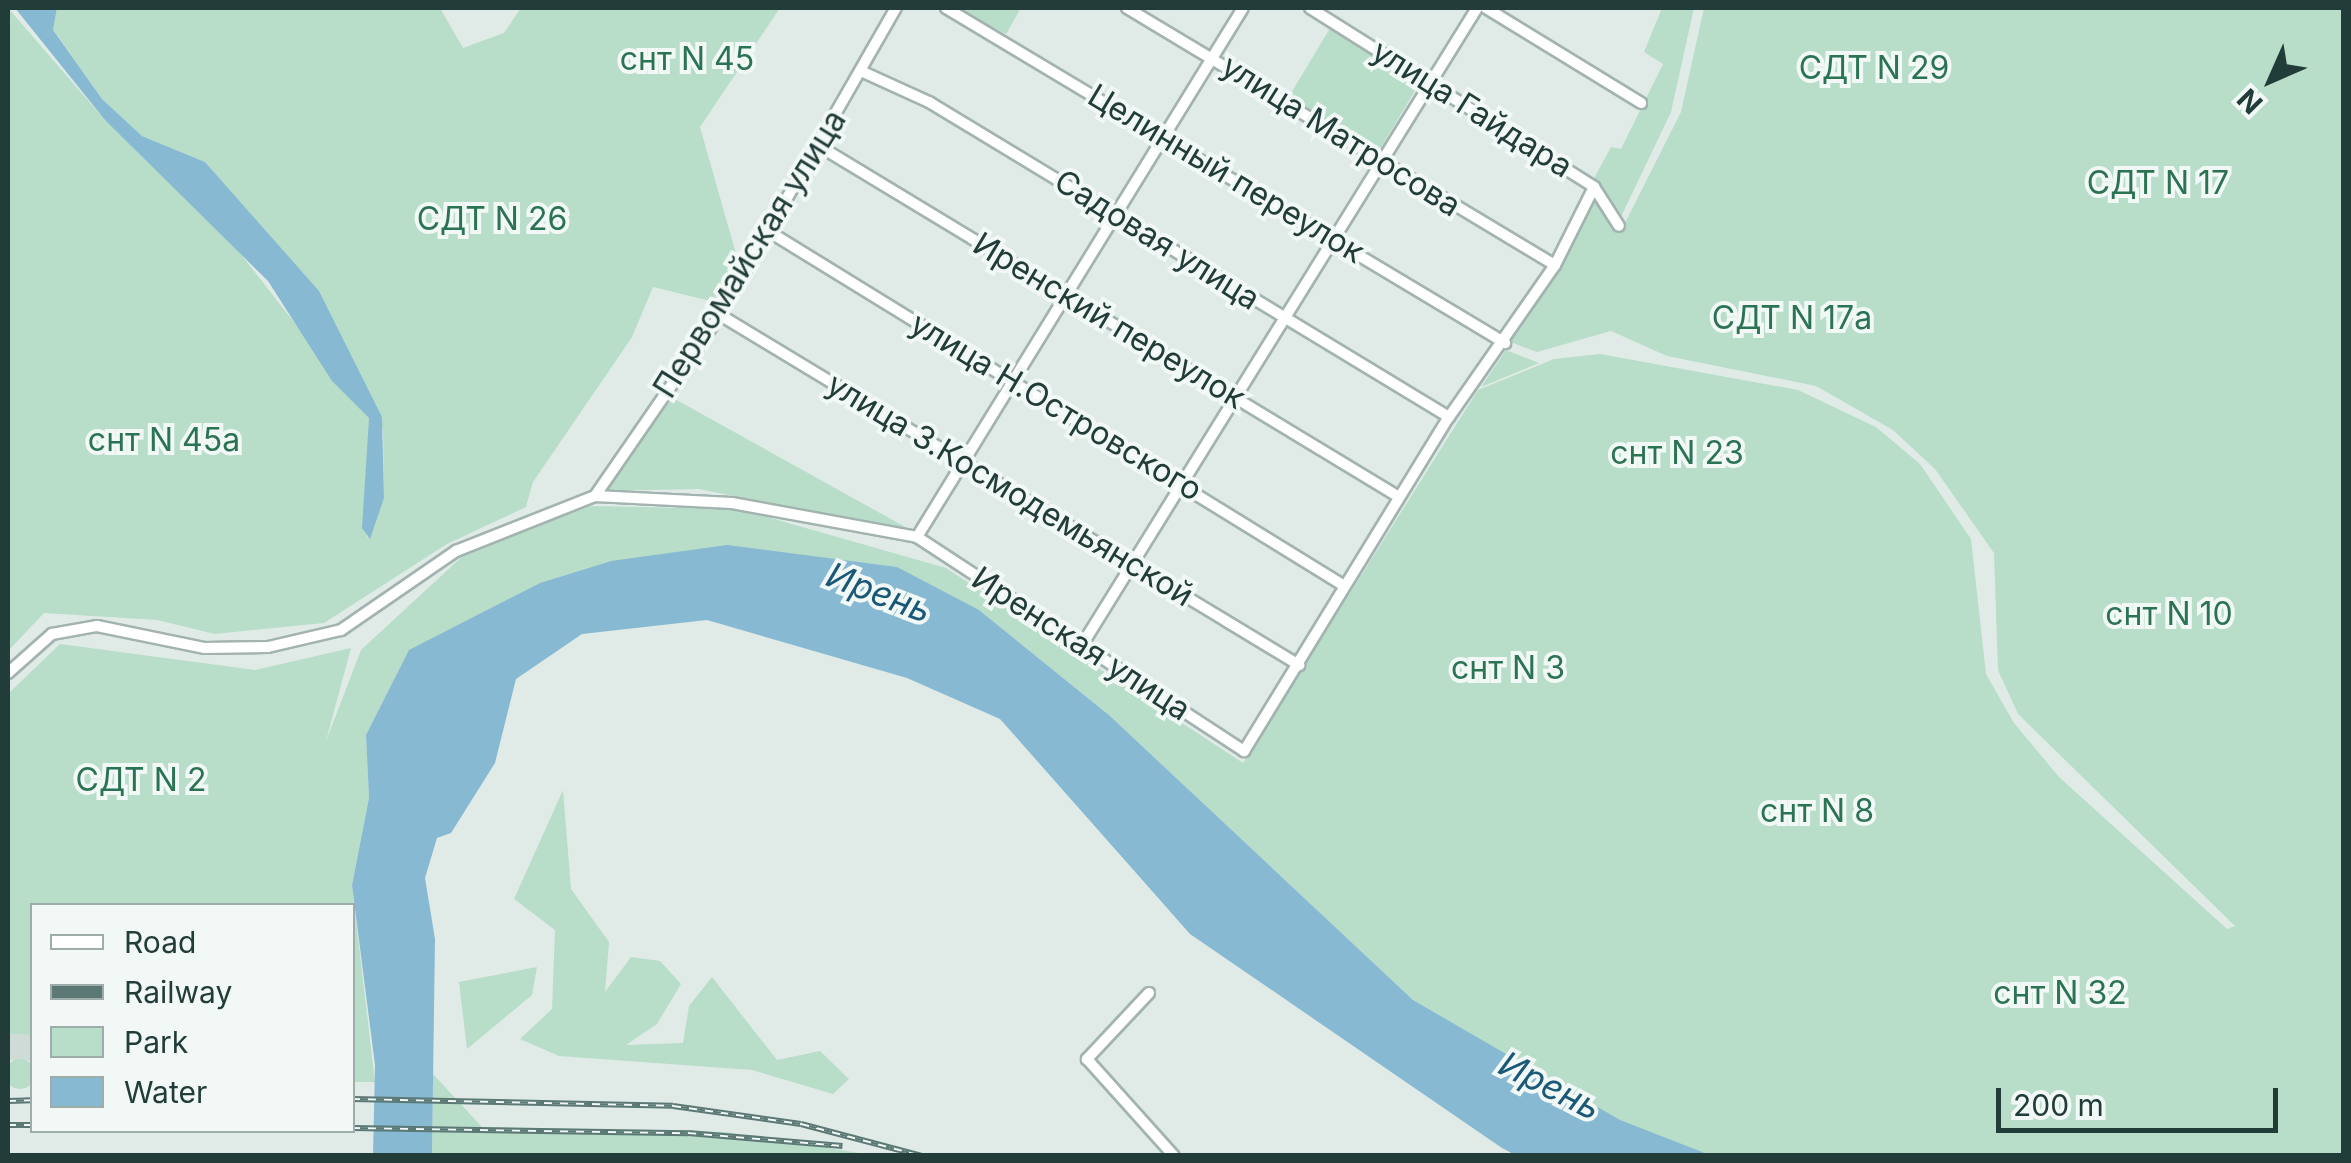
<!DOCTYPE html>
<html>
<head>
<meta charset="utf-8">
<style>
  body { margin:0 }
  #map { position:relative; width:2351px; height:1163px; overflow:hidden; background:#e0ebe8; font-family:Inter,sans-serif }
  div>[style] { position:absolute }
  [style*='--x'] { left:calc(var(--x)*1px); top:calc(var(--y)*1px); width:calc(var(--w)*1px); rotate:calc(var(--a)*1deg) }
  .built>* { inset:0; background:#cedbd7; transform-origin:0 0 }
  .green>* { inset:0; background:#b8ddc9; transform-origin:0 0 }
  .round { border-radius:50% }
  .water>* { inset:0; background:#87b9d2 }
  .roads { filter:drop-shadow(2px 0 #a3b3b0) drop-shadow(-2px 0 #a3b3b0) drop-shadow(0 2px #a3b3b0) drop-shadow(0 -2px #a3b3b0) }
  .minor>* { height:10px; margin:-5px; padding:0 5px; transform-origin:5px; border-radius:5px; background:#fff }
  .rail>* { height:6px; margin-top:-3px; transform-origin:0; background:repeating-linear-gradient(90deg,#f1f8f5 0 8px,#5b7875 0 16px); box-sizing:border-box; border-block:2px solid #5b7875 }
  span { translate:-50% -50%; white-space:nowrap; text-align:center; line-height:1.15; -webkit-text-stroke:8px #f1f8f5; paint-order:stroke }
  .park-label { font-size:32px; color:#2a7353 }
  .street-label { font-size:32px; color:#213c39 }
  .water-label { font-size:35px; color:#1a5878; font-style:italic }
  .frame { position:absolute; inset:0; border:10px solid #213c39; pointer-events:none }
  .legend { position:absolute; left:30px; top:903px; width:325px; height:230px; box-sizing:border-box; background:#f1f8f5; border:2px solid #9eadaa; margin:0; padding:12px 18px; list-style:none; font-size:30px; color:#213c39 }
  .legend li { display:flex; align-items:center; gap:20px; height:50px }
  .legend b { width:50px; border:2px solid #9eadaa }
  .north { position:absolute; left:2221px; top:30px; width:100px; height:100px; -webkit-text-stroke:8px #f1f8f5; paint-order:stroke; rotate:225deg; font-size:28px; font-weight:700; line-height:40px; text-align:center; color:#213c39 }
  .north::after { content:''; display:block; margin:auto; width:35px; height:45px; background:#213c39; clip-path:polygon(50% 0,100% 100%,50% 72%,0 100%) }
  .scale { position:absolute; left:1996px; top:1088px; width:282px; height:45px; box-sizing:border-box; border:5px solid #213c39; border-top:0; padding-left:12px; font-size:30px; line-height:35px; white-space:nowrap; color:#213c39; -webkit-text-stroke:8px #f1f8f5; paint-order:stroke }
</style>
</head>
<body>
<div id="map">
  <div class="built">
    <div style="left:8px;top:1034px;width:24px;height:26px;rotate:2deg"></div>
  </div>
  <div class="green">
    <div style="clip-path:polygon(8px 8px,105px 120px,211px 216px,369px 418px,367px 538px,384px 498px,383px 430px,319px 292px,205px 162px,142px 136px,102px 99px,53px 30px,57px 8px,440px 8px,463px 48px,504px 33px,521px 8px,780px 8px,700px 127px,740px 268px,715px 302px,653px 287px,632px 337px,533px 482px,526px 507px,447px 544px,324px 623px,215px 634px,157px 620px,44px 613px,8px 651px)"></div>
    <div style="clip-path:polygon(954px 8px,1021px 8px,1006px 34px)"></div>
    <div style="clip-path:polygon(1662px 8px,1694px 8px,1671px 112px,1619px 221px,1592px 182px,1611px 147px,1621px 149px,1663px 64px,1644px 52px)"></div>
    <div style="clip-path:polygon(1704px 8px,2343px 8px,2343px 1155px,1710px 1155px,1620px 1121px,1413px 1000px,1110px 716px,979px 610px,611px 561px,540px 583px,409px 651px,366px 735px,369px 798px,352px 885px,375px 1082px,353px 1082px,352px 906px,32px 906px,32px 1035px,8px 1034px,8px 694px,60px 644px,255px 670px,351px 648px,326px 741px,361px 650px,467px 552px,591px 506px,739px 509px,946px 568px,1243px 763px,1478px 390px,1554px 359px,1600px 354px,1798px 390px,1876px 427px,1920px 464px,1971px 539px,1986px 674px,2014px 723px,2059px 777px,2227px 929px,2235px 926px,2018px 714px,1998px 670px,1994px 553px,1935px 469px,1893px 430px,1816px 386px,1667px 356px,1611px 331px,1537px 352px,1510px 342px,1595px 196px,1624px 225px,1681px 112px)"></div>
    <div style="left:1332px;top:25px;width:105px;height:86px;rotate:31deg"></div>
    <div style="clip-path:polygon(1506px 350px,1539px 363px,1481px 387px)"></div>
    <div style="clip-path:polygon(673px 398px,916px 533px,699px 489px,602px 491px)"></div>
    <div style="clip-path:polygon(563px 790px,571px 889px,609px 942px,605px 992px,631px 957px,660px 961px,681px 984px,657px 1024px,626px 1045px,683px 1043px,689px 1006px,712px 977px,777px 1060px,820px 1051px,849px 1079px,833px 1094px,752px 1070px,559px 1056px,520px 1039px,552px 1009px,555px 930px,514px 899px)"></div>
    <div style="clip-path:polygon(537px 967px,532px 995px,467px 1049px,459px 982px)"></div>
    <div class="round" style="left:5px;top:1059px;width:30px;height:30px"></div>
    <div style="clip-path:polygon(433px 1074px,482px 1127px,725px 1132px,872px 1155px,432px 1156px)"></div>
  </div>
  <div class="water">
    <div style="clip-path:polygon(15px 8px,57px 8px,53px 30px,102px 99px,142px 136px,205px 162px,319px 291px,382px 417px,384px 498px,370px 539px,362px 528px,369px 418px,332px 381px,268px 281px,105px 120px)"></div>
    <div style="clip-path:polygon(727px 545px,897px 567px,979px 610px,1110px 716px,1413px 1000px,1620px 1120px,1710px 1155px,1517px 1156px,1502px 1148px,1190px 934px,1000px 719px,907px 678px,707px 620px,582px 634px,516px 679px,495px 763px,451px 833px,437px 838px,425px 878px,435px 939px,432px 1155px,373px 1155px,375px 1065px,352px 885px,369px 798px,366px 735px,409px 650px,540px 583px,611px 561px)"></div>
  </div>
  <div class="roads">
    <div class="minor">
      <div style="--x:946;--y:8;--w:652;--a:30.93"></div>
      <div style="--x:1127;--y:8;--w:499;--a:31"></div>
      <div style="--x:1310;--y:8;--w:336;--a:32.2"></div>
      <div style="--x:1594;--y:187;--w:46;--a:57.3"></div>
      <div style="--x:1486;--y:8;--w:182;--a:31.5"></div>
      <div style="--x:861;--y:71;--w:75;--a:24.5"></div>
      <div style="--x:929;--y:102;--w:608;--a:31.21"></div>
      <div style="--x:819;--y:146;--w:678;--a:31.18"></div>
      <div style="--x:768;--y:231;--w:675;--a:31.62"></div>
      <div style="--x:720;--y:315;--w:677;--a:31.15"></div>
      <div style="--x:595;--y:496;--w:220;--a:-55.4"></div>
      <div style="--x:720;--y:315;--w:354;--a:-60.2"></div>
      <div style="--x:917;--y:537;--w:621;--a:-58.36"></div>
      <div style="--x:1082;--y:645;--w:750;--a:-58.2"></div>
      <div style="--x:8;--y:673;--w:59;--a:-41.6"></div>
      <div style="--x:52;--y:634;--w:46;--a:-10.1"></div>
      <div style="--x:97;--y:626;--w:109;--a:11.6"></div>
      <div style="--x:204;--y:648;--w:64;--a:-0.9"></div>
      <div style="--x:268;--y:647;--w:75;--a:-13.1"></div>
      <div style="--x:341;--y:630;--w:140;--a:-34.5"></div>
      <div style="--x:456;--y:551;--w:149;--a:-21.6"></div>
      <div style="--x:595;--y:496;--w:137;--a:2.9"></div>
      <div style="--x:732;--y:503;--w:188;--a:10.4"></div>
      <div style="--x:917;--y:537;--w:391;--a:33.2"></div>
      <div style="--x:1244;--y:751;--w:392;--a:-58.5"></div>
      <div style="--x:1449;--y:417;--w:185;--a:-55.1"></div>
      <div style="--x:1555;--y:265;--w:87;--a:-63.4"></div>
      <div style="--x:1149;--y:993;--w:91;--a:133.2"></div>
      <div style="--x:1087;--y:1059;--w:130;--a:48.1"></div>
    </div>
  </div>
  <div class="rail">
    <div style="--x:352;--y:1099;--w:321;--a:1.2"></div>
    <div style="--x:673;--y:1106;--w:129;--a:8"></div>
    <div style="--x:801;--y:1124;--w:125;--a:14.8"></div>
    <div style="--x:8;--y:1101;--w:24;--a:-2"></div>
    <div style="--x:8;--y:1125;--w:24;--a:0"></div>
    <div style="--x:352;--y:1128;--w:336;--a:0.9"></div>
    <div style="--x:688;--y:1133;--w:155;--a:4.8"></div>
  </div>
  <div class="park-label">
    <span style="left:687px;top:59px">снт N 45</span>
    <span style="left:1874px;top:68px">СДТ N 29</span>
    <span style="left:2158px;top:183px">СДТ N 17</span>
    <span style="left:492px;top:219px">СДТ N 26</span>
    <span style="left:1792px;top:318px">СДТ N 17а</span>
    <span style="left:164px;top:440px">снт N 45а</span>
    <span style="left:1677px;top:453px">снт N 23</span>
    <span style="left:2169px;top:614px">снт N 10</span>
    <span style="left:1508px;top:668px">снт N 3</span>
    <span style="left:141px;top:780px">СДТ N 2</span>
    <span style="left:1817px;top:811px">снт N 8</span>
    <span style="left:2060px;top:993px">снт N 32</span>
  </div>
  <div class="street-label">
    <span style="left:1472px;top:109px;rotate:32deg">улица Гайдара</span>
    <span style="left:1341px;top:136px;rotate:32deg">улица Матросова</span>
    <span style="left:1226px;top:174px;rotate:31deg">Целинный переулок</span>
    <span style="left:1157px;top:240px;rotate:32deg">Садовая улица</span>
    <span style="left:750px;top:254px;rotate:-58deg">Первомайская улица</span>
    <span style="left:1109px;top:321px;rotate:31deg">Иренский переулок</span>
    <span style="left:1056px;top:407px;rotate:31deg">улица Н.Островского</span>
    <span style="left:1010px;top:490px;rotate:31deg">улица З.Космодемьянской</span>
    <span style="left:1081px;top:644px;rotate:33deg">Иренская улица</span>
  </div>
  <div class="water-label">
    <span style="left:879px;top:592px;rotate:21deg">Ирень</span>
    <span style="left:1550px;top:1085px;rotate:27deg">Ирень</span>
  </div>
  <div class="frame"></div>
  <ul class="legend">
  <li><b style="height:12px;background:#fff"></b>Road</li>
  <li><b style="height:12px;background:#5b7875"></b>Railway</li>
  <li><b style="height:28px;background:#b8ddc9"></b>Park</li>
  <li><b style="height:28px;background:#87b9d2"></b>Water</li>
  </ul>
  <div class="north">N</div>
  <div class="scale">200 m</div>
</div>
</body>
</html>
